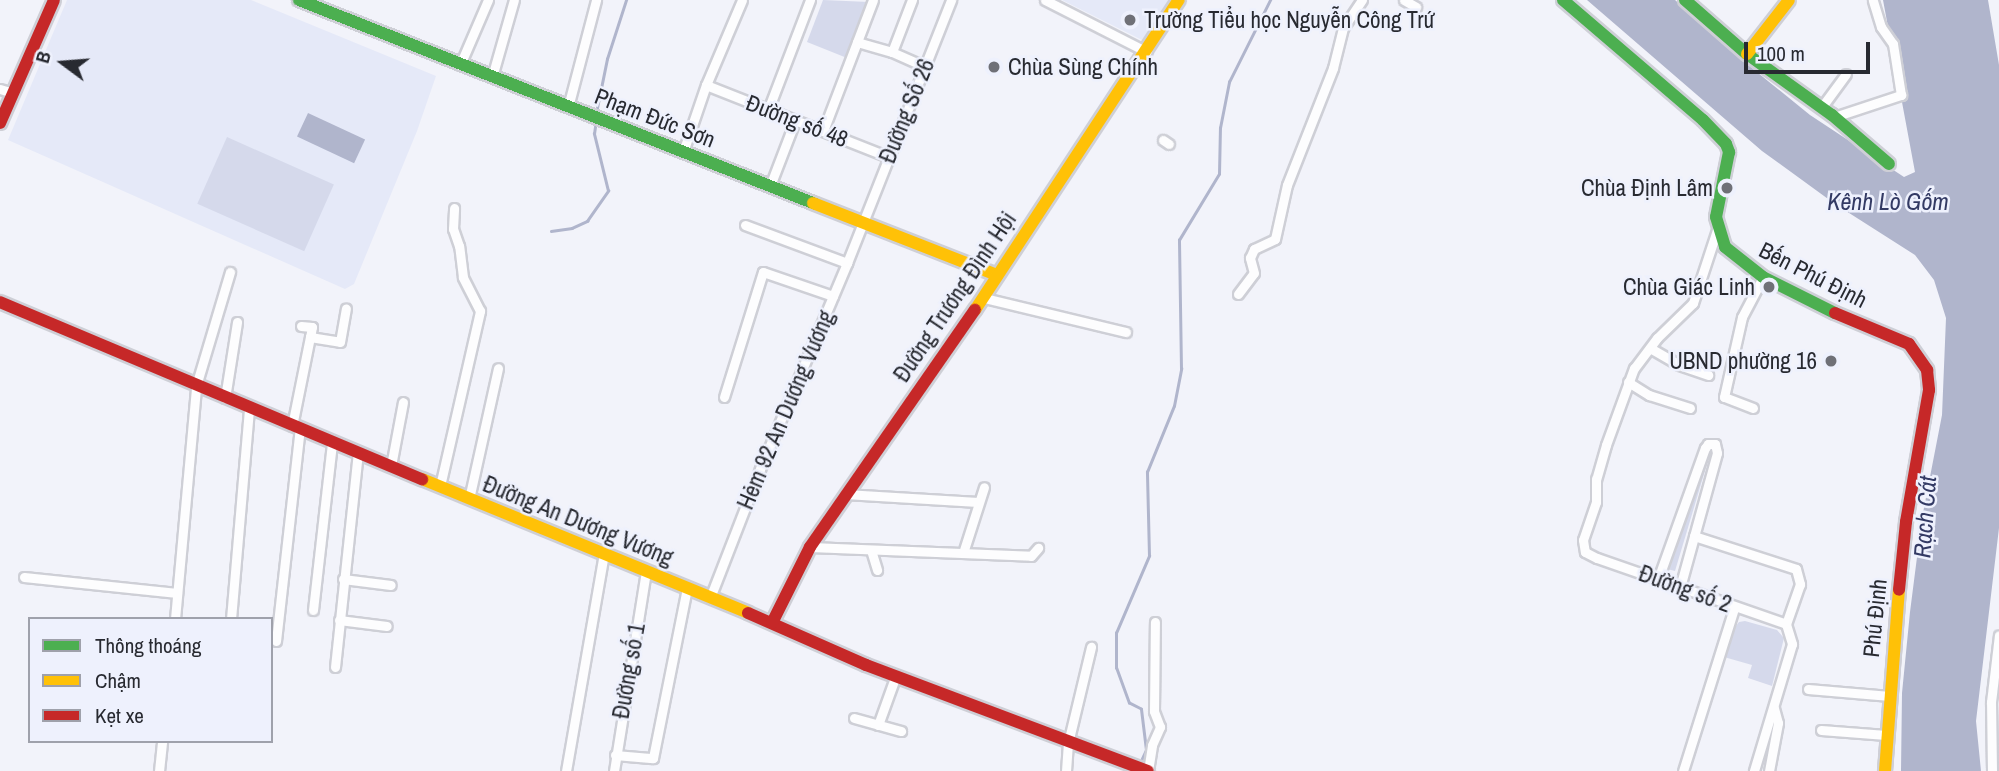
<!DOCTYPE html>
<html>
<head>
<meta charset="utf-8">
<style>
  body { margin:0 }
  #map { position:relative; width:1999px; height:771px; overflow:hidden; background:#f2f3fa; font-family:"Archivo Narrow",sans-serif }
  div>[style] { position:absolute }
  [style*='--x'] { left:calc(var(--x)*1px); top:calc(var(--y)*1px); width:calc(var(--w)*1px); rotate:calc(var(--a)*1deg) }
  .built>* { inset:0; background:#e5e9f8 }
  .green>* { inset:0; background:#d5d9eb; transform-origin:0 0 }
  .water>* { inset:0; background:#b0b5cc; transform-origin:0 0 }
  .stream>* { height:2.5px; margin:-1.25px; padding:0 1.25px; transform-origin:1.25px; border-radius:1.25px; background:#b0b5cc }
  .roads { filter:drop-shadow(2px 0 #cecfd6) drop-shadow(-2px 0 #cecfd6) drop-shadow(0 2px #cecfd6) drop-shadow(0 -2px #cecfd6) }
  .street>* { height:9px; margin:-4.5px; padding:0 4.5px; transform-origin:4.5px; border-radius:4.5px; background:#fdfdfe }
  .fast>* { height:12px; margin:-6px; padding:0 6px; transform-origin:6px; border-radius:6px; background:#4caf50 }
  .slow>* { height:12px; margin:-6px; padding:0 6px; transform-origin:6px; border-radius:6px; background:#ffc107 }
  .jam>* { height:12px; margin:-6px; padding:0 6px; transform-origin:6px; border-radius:6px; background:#c62828 }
  .dots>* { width:19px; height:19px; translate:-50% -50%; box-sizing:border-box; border:4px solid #eef1fd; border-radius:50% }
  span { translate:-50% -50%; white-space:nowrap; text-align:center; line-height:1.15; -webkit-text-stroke:5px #eef1fd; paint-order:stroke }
  .poi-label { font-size:23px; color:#282a31 }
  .left { translate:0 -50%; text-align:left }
  .right { translate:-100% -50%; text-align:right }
  .street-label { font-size:23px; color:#282a31 }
  .water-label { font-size:24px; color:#333a64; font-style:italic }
  .legend { position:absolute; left:28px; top:617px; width:245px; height:126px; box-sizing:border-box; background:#eef1fd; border:2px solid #9fa1ab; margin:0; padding:9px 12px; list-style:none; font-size:21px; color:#282a31 }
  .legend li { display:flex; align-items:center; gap:14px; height:35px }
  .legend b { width:35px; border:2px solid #9fa1ab }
  .north { position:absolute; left:28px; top:28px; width:70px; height:70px; -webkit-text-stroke:5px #eef1fd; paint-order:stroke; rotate:286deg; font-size:19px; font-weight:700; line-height:28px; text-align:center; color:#282a31 }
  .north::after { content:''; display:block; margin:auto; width:24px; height:32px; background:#282a31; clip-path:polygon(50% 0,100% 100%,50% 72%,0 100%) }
  .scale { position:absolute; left:1744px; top:42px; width:126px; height:32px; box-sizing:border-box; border:4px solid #282a31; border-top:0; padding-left:9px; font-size:21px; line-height:24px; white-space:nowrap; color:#282a31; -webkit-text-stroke:5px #eef1fd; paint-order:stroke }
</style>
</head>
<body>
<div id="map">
  <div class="built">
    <div style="clip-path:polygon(67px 0,251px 0,436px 76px,417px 131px,354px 284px,345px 289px,8px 140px)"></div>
    <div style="clip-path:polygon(1062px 0,1170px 0,1144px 41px)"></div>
  </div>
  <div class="green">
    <div style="clip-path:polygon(823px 0,869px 2px,847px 58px,807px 42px)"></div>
    <div style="left:227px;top:137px;width:117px;height:73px;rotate:24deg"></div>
    <div style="clip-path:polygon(1707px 450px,1710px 454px,1675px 571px,1667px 569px,1665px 567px)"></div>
    <div style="clip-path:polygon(1745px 621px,1777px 630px,1784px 638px,1772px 686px,1748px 678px,1752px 665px,1724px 657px,1732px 631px,1739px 622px)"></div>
  </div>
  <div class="water">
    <div style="clip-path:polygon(1587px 0,1675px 0,1742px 60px,1810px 115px,1904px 177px,1915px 172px,1883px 0,1988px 0,1999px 65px,1999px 528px,1976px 721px,1981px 771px,1901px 771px,1902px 693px,1910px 612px,1922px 518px,1942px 415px,1946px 318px,1934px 280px,1915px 255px,1835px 204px,1762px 151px)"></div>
    <div style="left:308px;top:113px;width:63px;height:26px;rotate:25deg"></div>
  </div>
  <div class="stream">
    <div style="--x:596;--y:113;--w:55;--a:-78.5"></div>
    <div style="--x:607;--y:59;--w:62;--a:-72.1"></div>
    <div style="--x:551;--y:231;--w:21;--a:-8"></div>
    <div style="--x:572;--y:228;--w:17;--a:-25"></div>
    <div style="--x:587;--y:221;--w:37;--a:-55"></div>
    <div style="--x:608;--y:191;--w:59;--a:-103.8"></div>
    <div style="--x:594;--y:134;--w:14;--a:-82"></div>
    <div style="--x:1139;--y:765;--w:17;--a:-65"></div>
    <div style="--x:1146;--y:750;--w:41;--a:-97"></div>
    <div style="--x:1141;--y:709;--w:13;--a:-153"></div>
    <div style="--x:1129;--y:703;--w:37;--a:-110"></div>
    <div style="--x:1116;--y:668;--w:35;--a:-90"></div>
    <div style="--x:1116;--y:633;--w:84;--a:-66.8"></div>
    <div style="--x:1149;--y:556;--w:84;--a:-91.4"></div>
    <div style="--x:1147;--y:472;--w:71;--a:-67.8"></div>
    <div style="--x:1174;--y:406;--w:38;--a:-79"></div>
    <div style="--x:1181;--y:369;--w:129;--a:-90.9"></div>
    <div style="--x:1179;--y:240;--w:77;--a:-58.8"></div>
    <div style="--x:1219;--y:174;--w:46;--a:-88.8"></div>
    <div style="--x:1220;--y:128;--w:47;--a:-78.9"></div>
    <div style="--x:1229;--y:82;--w:92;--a:-63.4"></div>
  </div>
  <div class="roads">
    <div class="street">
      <div style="--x:1045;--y:0;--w:114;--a:27"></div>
      <div style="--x:1404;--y:0;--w:14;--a:30"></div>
      <div style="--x:857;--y:42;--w:36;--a:16"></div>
      <div style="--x:892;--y:52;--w:35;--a:24"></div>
      <div style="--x:892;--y:52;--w:56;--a:-69"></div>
      <div style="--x:460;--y:65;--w:71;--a:-66.7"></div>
      <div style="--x:492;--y:77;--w:80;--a:-74.1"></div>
      <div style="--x:706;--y:85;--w:197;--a:21.5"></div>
      <div style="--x:0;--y:89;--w:14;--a:17"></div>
      <div style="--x:568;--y:107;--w:111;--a:-75.3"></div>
      <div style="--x:1821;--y:108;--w:42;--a:-53.7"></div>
      <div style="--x:768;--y:110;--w:118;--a:-69.1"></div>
      <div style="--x:1834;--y:117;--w:71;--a:-18.2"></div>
      <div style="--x:1901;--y:95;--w:52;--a:-98.9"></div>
      <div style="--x:1893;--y:44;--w:21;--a:-125"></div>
      <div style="--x:1881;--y:27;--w:28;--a:-107"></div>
      <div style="--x:823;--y:131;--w:140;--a:-69.1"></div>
      <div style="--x:1163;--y:140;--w:7;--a:34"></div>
      <div style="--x:683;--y:152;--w:71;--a:-71.1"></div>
      <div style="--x:706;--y:85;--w:92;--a:-67"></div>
      <div style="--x:770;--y:186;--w:70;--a:-69"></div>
      <div style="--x:745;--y:225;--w:109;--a:20.4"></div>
      <div style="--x:1717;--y:230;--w:77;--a:108.2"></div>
      <div style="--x:1693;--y:303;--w:50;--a:135.8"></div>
      <div style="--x:1657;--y:338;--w:38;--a:127"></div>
      <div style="--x:1634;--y:368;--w:82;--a:110"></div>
      <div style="--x:1606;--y:445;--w:35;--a:106"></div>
      <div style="--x:1596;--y:479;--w:23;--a:90"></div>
      <div style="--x:1596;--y:502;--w:40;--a:108.9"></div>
      <div style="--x:1583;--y:540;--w:12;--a:81"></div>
      <div style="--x:1585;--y:552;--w:13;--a:27"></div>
      <div style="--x:1597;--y:558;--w:200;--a:19.2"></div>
      <div style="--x:1786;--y:624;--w:21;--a:73"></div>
      <div style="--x:1792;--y:644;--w:133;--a:106.7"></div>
      <div style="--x:1238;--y:294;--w:26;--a:-53"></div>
      <div style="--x:1254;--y:273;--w:16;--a:-105"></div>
      <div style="--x:1250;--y:258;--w:10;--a:-66"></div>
      <div style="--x:1254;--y:249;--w:23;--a:-25"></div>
      <div style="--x:1275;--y:239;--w:55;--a:-77.5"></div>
      <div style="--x:1287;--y:185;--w:126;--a:-68.5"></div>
      <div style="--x:1333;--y:68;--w:41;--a:-76"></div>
      <div style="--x:1343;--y:28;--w:34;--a:-56"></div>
      <div style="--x:984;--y:298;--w:146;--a:13.5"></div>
      <div style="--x:301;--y:326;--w:11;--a:5"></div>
      <div style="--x:312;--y:327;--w:10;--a:101"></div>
      <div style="--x:1650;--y:348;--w:34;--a:30"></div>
      <div style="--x:1679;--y:365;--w:31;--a:19"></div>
      <div style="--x:1628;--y:382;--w:25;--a:32"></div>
      <div style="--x:1649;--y:395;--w:43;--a:17.6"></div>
      <div style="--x:724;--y:397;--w:131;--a:-72.7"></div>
      <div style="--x:763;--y:272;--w:74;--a:18.9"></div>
      <div style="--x:225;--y:398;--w:77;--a:-81"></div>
      <div style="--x:1753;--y:408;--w:31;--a:-159"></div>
      <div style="--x:1724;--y:397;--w:82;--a:-77.3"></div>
      <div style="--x:1742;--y:317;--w:45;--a:-62.3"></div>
      <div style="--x:292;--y:426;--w:91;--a:-78.6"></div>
      <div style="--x:310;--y:337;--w:30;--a:9"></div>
      <div style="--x:340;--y:342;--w:34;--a:-80"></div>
      <div style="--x:391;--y:466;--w:65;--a:-79.4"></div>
      <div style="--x:440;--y:486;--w:180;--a:-77.1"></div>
      <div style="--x:480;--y:311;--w:38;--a:-117"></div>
      <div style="--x:463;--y:277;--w:31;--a:-97"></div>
      <div style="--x:459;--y:246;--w:18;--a:-109"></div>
      <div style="--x:453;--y:229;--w:21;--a:-87"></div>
      <div style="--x:845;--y:494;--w:133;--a:3.4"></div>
      <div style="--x:469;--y:499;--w:134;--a:-77.5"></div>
      <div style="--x:1694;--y:536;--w:107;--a:17.9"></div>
      <div style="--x:1796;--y:569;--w:16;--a:75"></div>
      <div style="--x:1800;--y:584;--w:42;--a:109.3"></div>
      <div style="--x:810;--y:547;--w:221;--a:2.3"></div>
      <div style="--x:1031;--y:556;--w:11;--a:-49"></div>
      <div style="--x:871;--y:550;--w:21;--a:73"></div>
      <div style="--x:963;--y:553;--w:69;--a:-72.3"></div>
      <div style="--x:24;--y:577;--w:154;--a:6"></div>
      <div style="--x:343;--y:579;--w:48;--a:7.1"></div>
      <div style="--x:1658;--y:579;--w:139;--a:-70.3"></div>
      <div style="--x:1705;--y:448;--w:5;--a:-53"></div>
      <div style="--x:1708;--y:444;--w:7;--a:0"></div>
      <div style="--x:1715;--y:444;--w:9;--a:77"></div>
      <div style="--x:1717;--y:453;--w:139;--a:105.4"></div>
      <div style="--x:710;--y:598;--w:138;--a:-68.8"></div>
      <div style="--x:760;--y:469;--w:224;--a:-67.1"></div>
      <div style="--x:847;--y:263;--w:283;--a:-68.4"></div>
      <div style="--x:313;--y:610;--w:169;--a:-83.5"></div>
      <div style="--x:175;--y:619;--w:234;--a:-84.8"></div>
      <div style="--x:196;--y:386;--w:119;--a:-73.4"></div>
      <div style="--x:231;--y:619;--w:212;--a:-85.1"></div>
      <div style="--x:339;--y:620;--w:48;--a:7.1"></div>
      <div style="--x:276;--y:641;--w:214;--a:-83.6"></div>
      <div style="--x:335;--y:667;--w:216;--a:-83.9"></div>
      <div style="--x:1808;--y:689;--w:82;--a:4.9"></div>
      <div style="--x:854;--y:718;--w:49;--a:15.5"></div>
      <div style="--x:878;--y:725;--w:53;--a:-70.2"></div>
      <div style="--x:1821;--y:730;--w:65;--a:4.4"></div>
      <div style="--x:615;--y:755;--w:38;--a:5"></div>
      <div style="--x:653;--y:758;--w:173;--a:-78.7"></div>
      <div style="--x:159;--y:771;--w:30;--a:-84"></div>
      <div style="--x:566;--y:771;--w:220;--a:-80.1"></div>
      <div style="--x:614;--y:771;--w:203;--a:-80.9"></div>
      <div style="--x:1066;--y:771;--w:28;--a:-86"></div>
      <div style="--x:1068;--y:743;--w:99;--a:-76.5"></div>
      <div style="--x:1148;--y:771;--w:26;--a:-81"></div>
      <div style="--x:1152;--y:745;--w:20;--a:-66"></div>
      <div style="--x:1160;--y:727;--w:17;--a:-111"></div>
      <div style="--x:1154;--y:711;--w:89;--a:-89.4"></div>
      <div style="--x:1683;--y:771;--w:171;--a:-72.6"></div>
      <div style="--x:1769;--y:771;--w:49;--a:-79.4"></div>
      <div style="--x:1778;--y:723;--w:16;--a:-105"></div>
      <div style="--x:1992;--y:771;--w:69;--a:-90.8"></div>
      <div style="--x:1991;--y:702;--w:67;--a:-83.2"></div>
    </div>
    <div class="fast">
      <div style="--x:299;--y:0;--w:553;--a:21.55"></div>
      <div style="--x:1563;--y:0;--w:184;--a:40.6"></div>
      <div style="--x:1703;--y:120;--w:33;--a:46"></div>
      <div style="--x:1726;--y:144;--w:9;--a:69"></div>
      <div style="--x:1729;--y:152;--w:66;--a:101.3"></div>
      <div style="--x:1716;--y:217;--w:31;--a:73"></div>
      <div style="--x:1725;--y:247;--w:48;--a:38.3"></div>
      <div style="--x:1763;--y:277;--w:80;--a:26.6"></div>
      <div style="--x:1685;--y:0;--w:82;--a:41.1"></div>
      <div style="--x:1747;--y:54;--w:105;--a:35.7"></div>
      <div style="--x:1832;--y:115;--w:75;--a:40.7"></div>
    </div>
    <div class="slow">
      <div style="--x:1747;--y:54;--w:68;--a:-52.1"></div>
      <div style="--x:813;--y:203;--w:198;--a:21.4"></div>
      <div style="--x:975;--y:310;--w:371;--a:-56.7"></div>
      <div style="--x:422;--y:479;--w:352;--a:22.3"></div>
      <div style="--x:1885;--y:771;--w:182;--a:-85.6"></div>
    </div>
    <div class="jam">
      <div style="--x:0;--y:123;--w:134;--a:-66.3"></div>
      <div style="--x:0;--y:302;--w:458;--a:22.8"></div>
      <div style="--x:1835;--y:313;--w:80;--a:22.7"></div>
      <div style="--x:1909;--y:344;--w:32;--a:55"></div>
      <div style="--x:1927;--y:370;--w:20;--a:84"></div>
      <div style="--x:1929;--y:390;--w:134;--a:99.9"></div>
      <div style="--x:1906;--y:522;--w:68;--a:95.9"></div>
      <div style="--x:748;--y:613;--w:129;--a:23.8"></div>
      <div style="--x:866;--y:665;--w:301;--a:20.6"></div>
      <div style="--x:772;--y:623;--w:85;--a:-63.4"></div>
      <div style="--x:810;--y:547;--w:289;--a:-55.2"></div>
    </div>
  </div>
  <div class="dots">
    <div style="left:1130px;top:20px;background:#6f7077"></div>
    <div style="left:994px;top:67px;background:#6f7077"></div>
    <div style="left:1727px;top:188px;background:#6f7077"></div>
    <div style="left:1769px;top:287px;background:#6f7077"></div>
    <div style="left:1831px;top:361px;background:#6f7077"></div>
  </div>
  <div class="poi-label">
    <span class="left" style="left:1144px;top:20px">Trường Tiểu học Nguyễn Công Trứ</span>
    <span class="left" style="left:1008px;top:67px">Chùa Sùng Chính</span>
    <span class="right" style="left:1713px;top:188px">Chùa Định Lâm</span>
    <span class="right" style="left:1755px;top:287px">Chùa Giác Linh</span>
    <span class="right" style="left:1817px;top:361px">UBND phường 16</span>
  </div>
  <div class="street-label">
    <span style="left:907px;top:111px;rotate:-68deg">Đường Số 26</span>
    <span style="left:655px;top:118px;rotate:21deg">Phạm Đức Sơn</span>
    <span style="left:797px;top:121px;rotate:21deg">Đường số 48</span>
    <span style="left:1813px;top:275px;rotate:27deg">Bến Phú Định</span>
    <span style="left:955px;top:297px;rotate:-56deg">Đường Trương Đình Hội</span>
    <span style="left:786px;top:410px;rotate:-67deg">Hẻm 92 An Dương Vương</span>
    <span style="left:578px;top:521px;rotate:22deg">Đường An Dương Vương</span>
    <span style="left:1685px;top:589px;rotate:20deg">Đường số 2</span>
    <span style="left:1875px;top:618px;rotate:-84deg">Phú Định</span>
    <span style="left:629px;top:671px;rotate:-80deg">Đường số 1</span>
  </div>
  <div class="water-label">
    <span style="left:1888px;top:202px">Kênh Lò Gốm</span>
    <span style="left:1925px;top:517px;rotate:-86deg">Rạch Cát</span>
  </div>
  <ul class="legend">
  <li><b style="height:9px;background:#4caf50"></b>Thông thoáng</li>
  <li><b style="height:9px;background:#ffc107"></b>Chậm</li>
  <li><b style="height:9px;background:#c62828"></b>Kẹt xe</li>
  </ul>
  <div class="north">B</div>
  <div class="scale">100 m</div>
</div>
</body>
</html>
